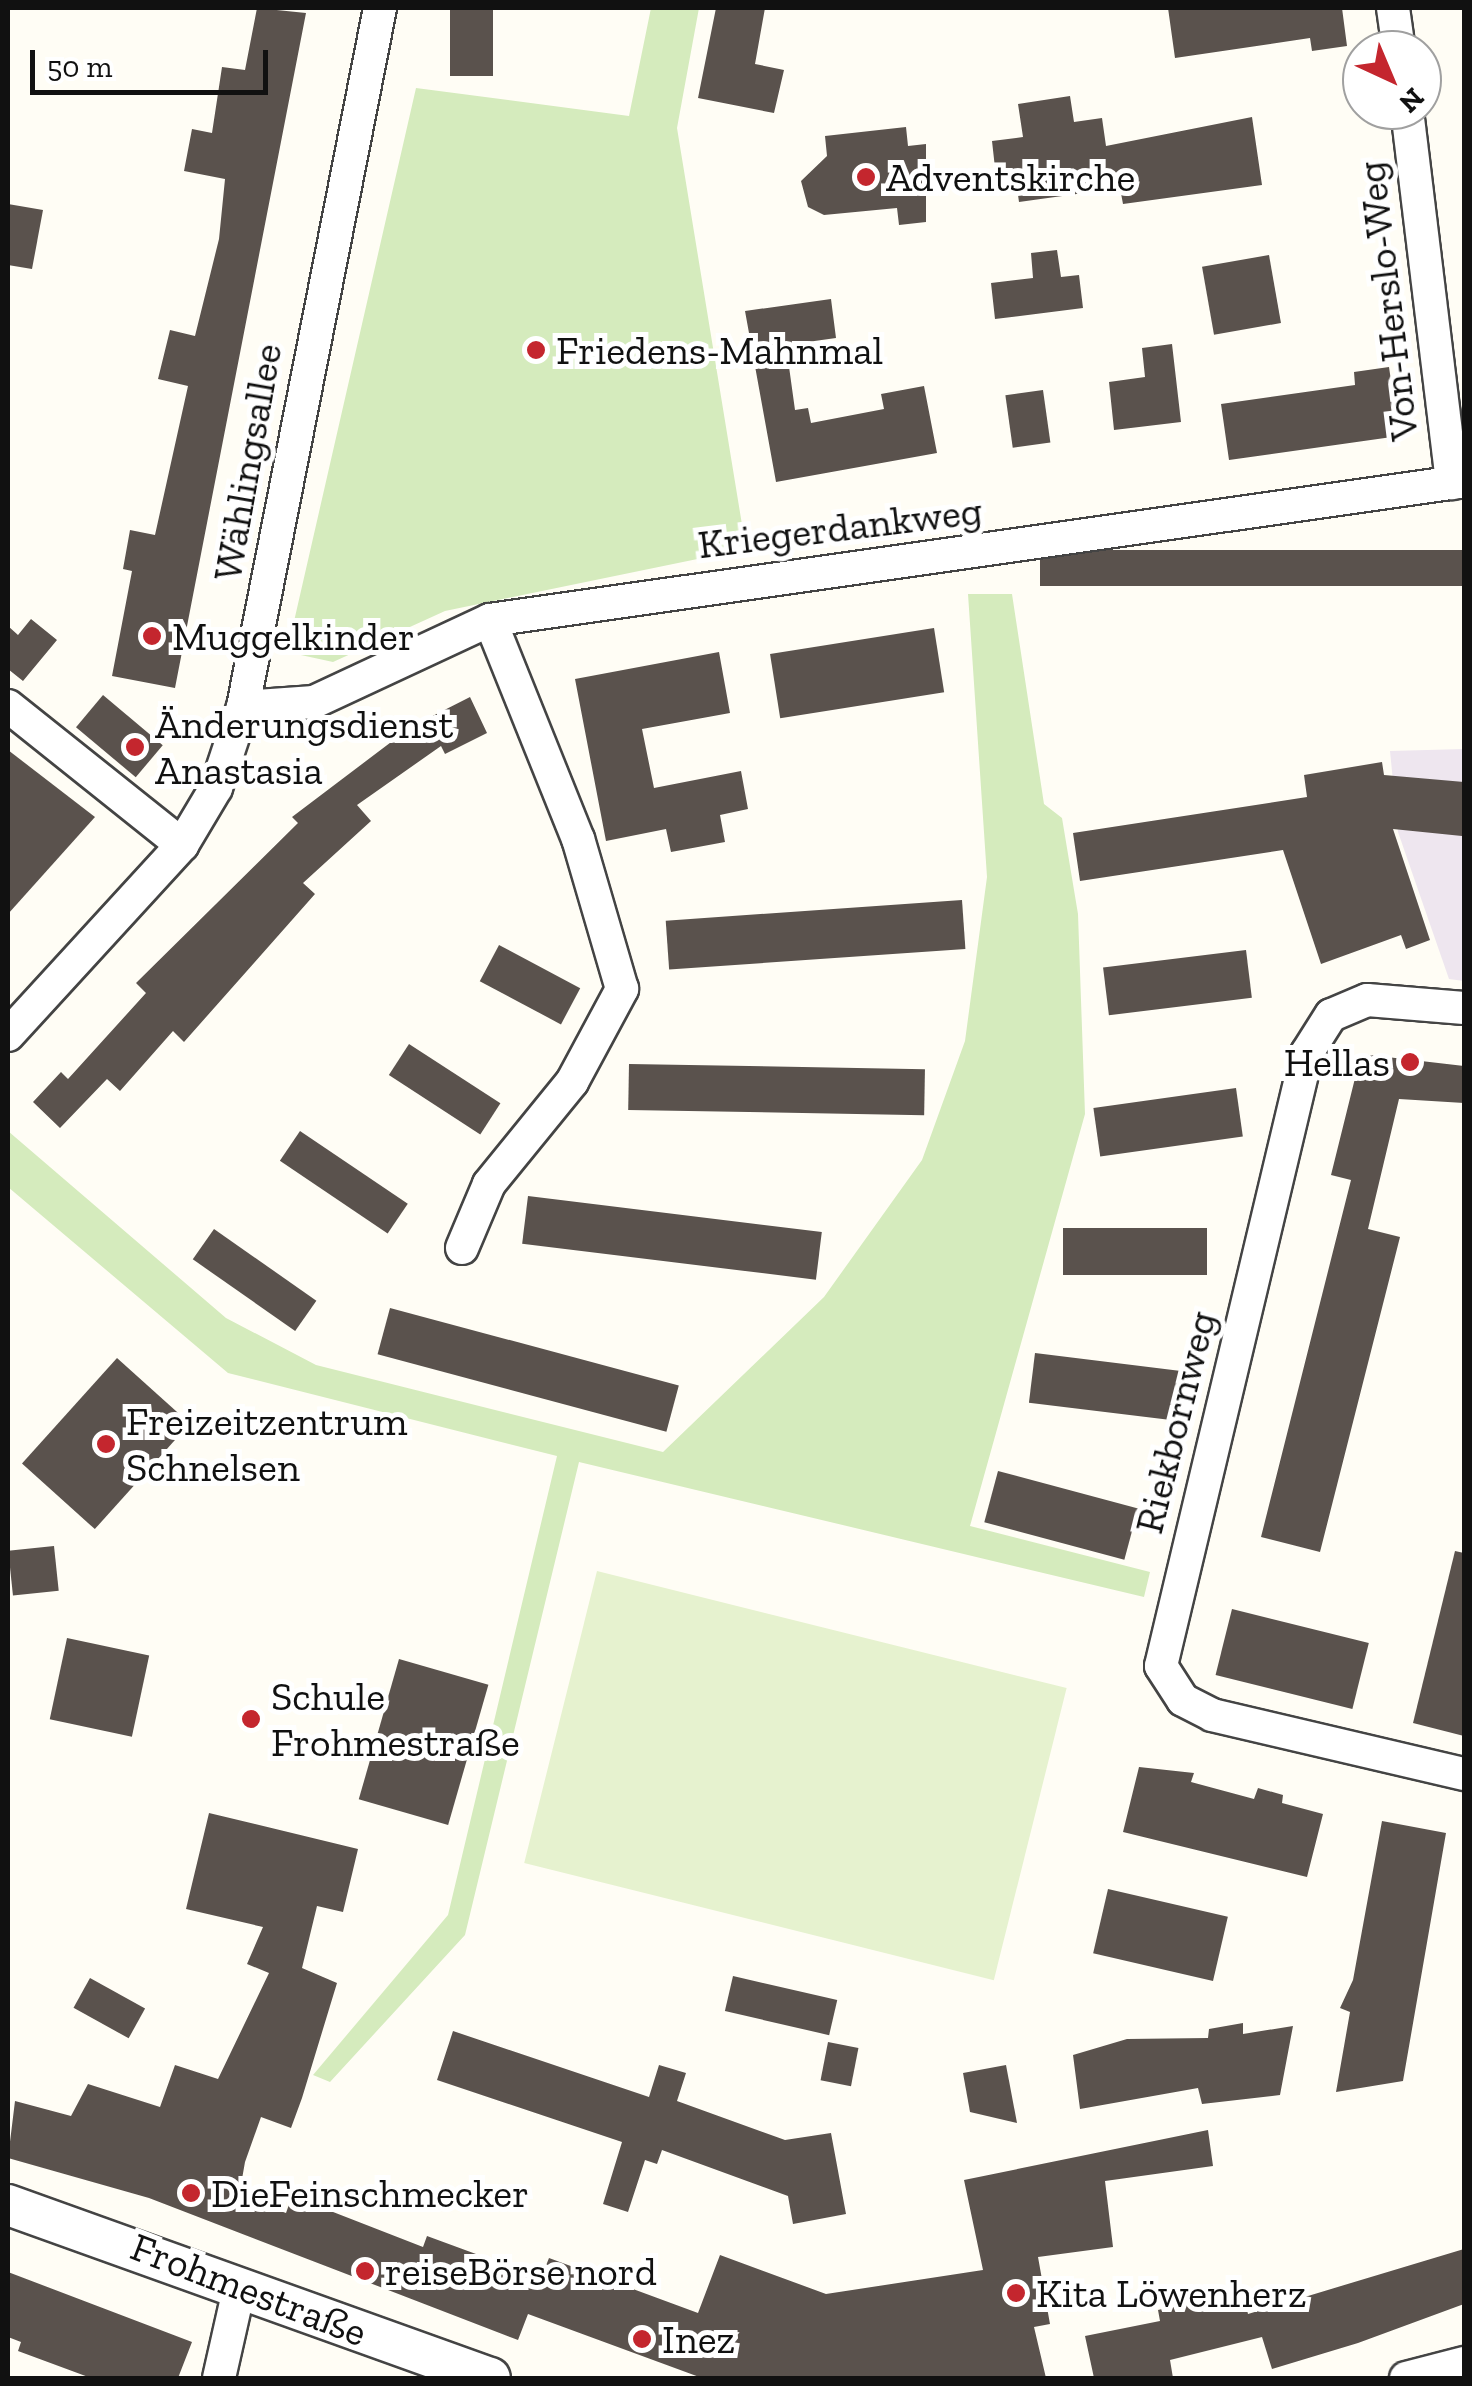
<!DOCTYPE html>
<html>
<head>
<meta charset="utf-8">
<style>
  body { margin:0 }
  #map { position:relative; width:1472px; height:2386px; overflow:hidden; background:#fffdf5; font-family:"Zilla Slab",serif }
  div>[style] { position:absolute }
  [style*='--x'] { left:calc(var(--x)*1px); top:calc(var(--y)*1px); width:calc(var(--w)*1px); rotate:calc(var(--a)*1deg) }
  .industrial>* { inset:0; background:#eee6ef }
  .green>* { inset:0; background:#d5ebbd }
  .pitch>* { inset:0; background:#e6f2cf; transform-origin:0 0 }
  .building>* { inset:0; background:#5a524d; transform-origin:0 0 }
  .roads { filter:drop-shadow(2px 0 #444) drop-shadow(-2px 0 #444) drop-shadow(0 2px #444) drop-shadow(0 -2px #444) }
  .minor>* { height:32px; margin:-16px; padding:0 16px; transform-origin:16px; border-radius:16px; background:#fff }
  .tertiary>* { height:40px; margin:-20px; padding:0 20px; transform-origin:20px; border-radius:20px; background:#fff }
  .dots>* { width:28px; height:28px; translate:-50% -50%; box-sizing:border-box; border:5px solid #fff; border-radius:50% }
  span { translate:-50% -50%; white-space:nowrap; text-align:center; line-height:1.15; -webkit-text-stroke:10px #fff; paint-order:stroke }
  .poi-label { font-size:40px; color:#111 }
  .left { translate:0 -50%; text-align:left }
  .right { translate:-100% -50%; text-align:right }
  .street-label { font-size:40px; color:#111 }
  .frame { position:absolute; inset:0; border:10px solid #111; pointer-events:none }
  .north { position:absolute; left:1342px; top:30px; width:100px; height:100px; box-sizing:border-box; background:#fff; border:2px solid #a0a0a0; border-radius:50%; rotate:136deg; font-size:28px; font-weight:700; line-height:40px; text-align:center; color:#111 }
  .north::after { content:''; display:block; margin:auto; width:35px; height:45px; background:#c4262e; clip-path:polygon(50% 0,100% 100%,50% 72%,0 100%) }
  .scale { position:absolute; left:30px; top:50px; width:238px; height:45px; box-sizing:border-box; border:5px solid #111; border-top:0; padding-left:12px; font-size:30px; line-height:35px; white-space:nowrap; color:#111; -webkit-text-stroke:8px #fff; paint-order:stroke }
</style>
</head>
<body>
<div id="map">
  <div class="industrial">
    <div style="clip-path:polygon(1464px 749px,1464px 981px,1449px 979px,1398px 832px,1390px 751px)"></div>
  </div>
  <div class="green">
    <div style="clip-path:polygon(651px 8px,699px 8px,677px 128px,746px 549px,445px 611px,333px 662px,287px 652px,416px 88px,629px 116px)"></div>
    <div style="clip-path:polygon(968px 594px,1012px 594px,1044px 804px,1062px 818px,1078px 914px,1085px 1114px,970px 1526px,1150px 1572px,1144px 1597px,579px 1462px,465px 1935px,330px 2082px,313px 2075px,448px 1915px,557px 1456px,228px 1373px,8px 1187px,8px 1131px,226px 1318px,316px 1365px,663px 1452px,824px 1297px,922px 1160px,965px 1041px,987px 877px)"></div>
  </div>
  <div class="pitch">
    <div style="left:597px;top:1571px;width:484px;height:301px;rotate:14deg"></div>
  </div>
  <div class="building">
    <div style="clip-path:polygon(257px 8px,306px 13px,175px 688px,112px 676px,132px 571px,123px 569px,130px 530px,155px 535px,188px 386px,158px 379px,170px 330px,195px 336px,219px 239px,225px 179px,184px 171px,192px 129px,212px 133px,222px 67px,245px 70px)"></div>
    <div style="left:450px;top:8px;width:43px;height:68px"></div>
    <div style="clip-path:polygon(716px 8px,765px 8px,755px 64px,784px 70px,774px 113px,698px 98px)"></div>
    <div style="clip-path:polygon(1168px 8px,1342px 8px,1347px 46px,1312px 51px,1310px 38px,1175px 58px)"></div>
    <div style="clip-path:polygon(1070px 96px,1074px 122px,1102px 118px,1106px 146px,1252px 117px,1262px 185px,1123px 204px,1120px 188px,1019px 202px,1015px 174px,996px 177px,992px 141px,1023px 137px,1018px 104px)"></div>
    <div style="clip-path:polygon(906px 127px,908px 146px,926px 144px,926px 222px,899px 225px,897px 208px,824px 215px,808px 207px,801px 181px,827px 156px,825px 136px)"></div>
    <div style="clip-path:polygon(8px 204px,43px 210px,32px 269px,8px 265px)"></div>
    <div style="clip-path:polygon(1057px 250px,1061px 277px,1079px 275px,1083px 308px,995px 319px,991px 283px,1033px 278px,1031px 253px)"></div>
    <div style="left:1269px;top:255px;width:69px;height:68px;rotate:80deg"></div>
    <div style="clip-path:polygon(831px 299px,836px 338px,786px 345px,795px 410px,808px 408px,811px 423px,884px 409px,881px 394px,924px 386px,937px 453px,776px 482px,745px 311px)"></div>
    <div style="clip-path:polygon(1172px 344px,1181px 422px,1114px 430px,1109px 382px,1145px 377px,1142px 348px)"></div>
    <div style="clip-path:polygon(1389px 367px,1399px 436px,1229px 460px,1221px 404px,1355px 385px,1354px 372px)"></div>
    <div style="left:1043px;top:390px;width:53px;height:38px;rotate:82deg"></div>
    <div style="left:1464px;top:550px;width:36px;height:424px;rotate:90deg"></div>
    <div style="clip-path:polygon(31px 619px,57px 640px,23px 681px,8px 669px,8px 626px,18px 635px)"></div>
    <div style="left:934px;top:628px;width:65px;height:166px;rotate:81deg"></div>
    <div style="clip-path:polygon(719px 652px,730px 713px,642px 729px,654px 788px,741px 771px,748px 809px,720px 815px,725px 842px,671px 852px,666px 829px,606px 841px,575px 679px)"></div>
    <div style="left:103px;top:695px;width:78px;height:42px;rotate:40deg"></div>
    <div style="clip-path:polygon(470px 697px,487px 733px,445px 754px,441px 746px,357px 805px,371px 821px,303px 883px,315px 894px,184px 1042px,173px 1031px,120px 1091px,107px 1079px,60px 1128px,33px 1102px,61px 1072px,68px 1079px,146px 993px,136px 983px,298px 823px,292px 817px,411px 727px)"></div>
    <div style="clip-path:polygon(8px 750px,95px 817px,8px 914px)"></div>
    <div style="clip-path:polygon(1382px 762px,1384px 775px,1464px 782px,1462px 836px,1393px 829px,1430px 940px,1406px 949px,1401px 935px,1321px 964px,1283px 850px,1080px 881px,1073px 833px,1307px 797px,1304px 775px)"></div>
    <div style="left:962px;top:900px;width:49px;height:297px;rotate:86deg"></div>
    <div style="left:499px;top:945px;width:92px;height:41px;rotate:28deg"></div>
    <div style="left:1246px;top:950px;width:48px;height:144px;rotate:83deg"></div>
    <div style="left:409px;top:1044px;width:109px;height:37px;rotate:33deg"></div>
    <div style="clip-path:polygon(1361px 1054px,1464px 1066px,1464px 1103px,1399px 1099px,1368px 1229px,1400px 1237px,1320px 1552px,1261px 1537px,1351px 1180px,1331px 1175px)"></div>
    <div style="left:629px;top:1064px;width:296px;height:46px;rotate:1deg"></div>
    <div style="left:1236px;top:1088px;width:49px;height:144px;rotate:82deg"></div>
    <div style="left:300px;top:1131px;width:130px;height:36px;rotate:34deg"></div>
    <div style="left:528px;top:1196px;width:296px;height:48px;rotate:7deg"></div>
    <div style="left:1063px;top:1228px;width:144px;height:47px"></div>
    <div style="left:214px;top:1229px;width:125px;height:37px;rotate:35deg"></div>
    <div style="left:390px;top:1308px;width:299px;height:48px;rotate:15deg"></div>
    <div style="left:1035px;top:1353px;width:145px;height:50px;rotate:7deg"></div>
    <div style="left:117px;top:1358px;width:98px;height:142px;rotate:42deg"></div>
    <div style="left:998px;top:1471px;width:145px;height:53px;rotate:15deg"></div>
    <div style="left:54px;top:1546px;width:45px;height:46px;rotate:84deg"></div>
    <div style="clip-path:polygon(1455px 1551px,1464px 1553px,1464px 1736px,1413px 1723px)"></div>
    <div style="left:1232px;top:1609px;width:141px;height:68px;rotate:14deg"></div>
    <div style="left:67px;top:1638px;width:84px;height:83px;rotate:12deg"></div>
    <div style="left:399px;top:1659px;width:93px;height:146px;rotate:16deg"></div>
    <div style="clip-path:polygon(1139px 1767px,1194px 1773px,1191px 1782px,1254px 1799px,1258px 1788px,1283px 1795px,1282px 1803px,1323px 1814px,1307px 1877px,1123px 1832px)"></div>
    <div style="clip-path:polygon(209px 1813px,358px 1849px,343px 1912px,317px 1906px,302px 1968px,337px 1983px,302px 2098px,291px 2128px,261px 2117px,245px 2162px,239px 2196px,286px 2213px,292px 2196px,423px 2247px,427px 2236px,541px 2278px,549px 2258px,698px 2313px,720px 2255px,826px 2294px,983px 2270px,964px 2180px,1208px 2130px,1213px 2166px,1105px 2181px,1113px 2247px,1038px 2257px,1050px 2324px,1034px 2327px,1046px 2378px,702px 2378px,528px 2314px,518px 2340px,149px 2198px,8px 2158px,15px 2101px,71px 2116px,88px 2084px,160px 2107px,175px 2065px,218px 2079px,269px 1973px,247px 1964px,263px 1927px,186px 1909px)"></div>
    <div style="clip-path:polygon(1382px 1821px,1446px 1833px,1403px 2081px,1336px 2092px,1350px 2012px,1340px 2008px,1353px 1980px)"></div>
    <div style="left:1108px;top:1889px;width:123px;height:66px;rotate:13deg"></div>
    <div style="left:733px;top:1976px;width:107px;height:36px;rotate:13deg"></div>
    <div style="left:90px;top:1978px;width:63px;height:34px;rotate:29deg"></div>
    <div style="clip-path:polygon(1243px 2023px,1243px 2034px,1293px 2026px,1280px 2095px,1202px 2104px,1198px 2088px,1080px 2109px,1073px 2055px,1127px 2039px,1208px 2038px,1209px 2029px)"></div>
    <div style="clip-path:polygon(453px 2031px,649px 2097px,659px 2065px,686px 2073px,677px 2101px,785px 2140px,831px 2133px,846px 2214px,793px 2224px,788px 2196px,662px 2150px,657px 2164px,645px 2160px,628px 2212px,603px 2204px,622px 2142px,437px 2080px)"></div>
    <div style="left:828px;top:2042px;width:31px;height:39px;rotate:11deg"></div>
    <div style="clip-path:polygon(1006px 2065px,1017px 2123px,970px 2112px,963px 2073px)"></div>
    <div style="clip-path:polygon(1464px 2249px,1464px 2304px,1358px 2343px,1272px 2369px,1262px 2337px,1170px 2360px,1173px 2378px,1094px 2378px,1085px 2336px,1160px 2321px,1158px 2310px,1242px 2289px,1248px 2314px)"></div>
    <div style="clip-path:polygon(8px 2272px,192px 2342px,178px 2378px,91px 2378px,18px 2351px,21px 2342px,8px 2337px)"></div>
  </div>
  <div class="roads">
    <div class="minor">
      <div style="--x:1393;--y:8;--w:42;--a:81.9"></div>
      <div style="--x:1407;--y:110;--w:376;--a:83.1"></div>
      <div style="--x:8;--y:706;--w:223;--a:38.6"></div>
      <div style="--x:243;--y:707;--w:71;--a:-4"></div>
      <div style="--x:314;--y:702;--w:194;--a:-25"></div>
      <div style="--x:490;--y:620;--w:984;--a:-8.12"></div>
      <div style="--x:1464;--y:1008;--w:97;--a:-175.3"></div>
      <div style="--x:1367;--y:1000;--w:39;--a:157"></div>
      <div style="--x:1331;--y:1015;--w:45;--a:122.3"></div>
      <div style="--x:1307;--y:1053;--w:630;--a:103.4"></div>
      <div style="--x:1161;--y:1666;--w:40;--a:57.1"></div>
      <div style="--x:1183;--y:1700;--w:33;--a:27"></div>
      <div style="--x:1212;--y:1715;--w:259;--a:13.2"></div>
      <div style="--x:8;--y:1035;--w:258;--a:-47.5"></div>
      <div style="--x:182;--y:845;--w:66;--a:-59.2"></div>
      <div style="--x:216;--y:788;--w:85;--a:-71.6"></div>
      <div style="--x:243;--y:707;--w:712;--a:-78.91"></div>
      <div style="--x:462;--y:1248;--w:69;--a:-67.1"></div>
      <div style="--x:489;--y:1184;--w:132;--a:-50.9"></div>
      <div style="--x:572;--y:1082;--w:106;--a:-61.7"></div>
      <div style="--x:622;--y:989;--w:156;--a:-106.3"></div>
      <div style="--x:578;--y:839;--w:236;--a:-111.9"></div>
      <div style="--x:219;--y:2378;--w:95;--a:-77.3"></div>
      <div style="--x:1406;--y:2378;--w:60;--a:-14.5"></div>
    </div>
    <div class="tertiary">
      <div style="--x:8;--y:2205;--w:512;--a:19.74"></div>
    </div>
  </div>
  <div class="dots">
    <div style="left:866px;top:177px;background:#c4262e"></div>
    <div style="left:536px;top:350px;background:#c4262e"></div>
    <div style="left:152px;top:636px;background:#c4262e"></div>
    <div style="left:135px;top:747px;background:#c4262e"></div>
    <div style="left:1410px;top:1062px;background:#c4262e"></div>
    <div style="left:106px;top:1444px;background:#c4262e"></div>
    <div style="left:251px;top:1719px;background:#c4262e"></div>
    <div style="left:191px;top:2193px;background:#c4262e"></div>
    <div style="left:365px;top:2271px;background:#c4262e"></div>
    <div style="left:1016px;top:2293px;background:#c4262e"></div>
    <div style="left:642px;top:2339px;background:#c4262e"></div>
  </div>
  <div class="poi-label">
    <span class="left" style="left:886px;top:177px">Adventskirche</span>
    <span class="left" style="left:556px;top:350px">Friedens-Mahnmal</span>
    <span class="left" style="left:172px;top:636px">Muggelkinder</span>
    <span class="left" style="left:155px;top:747px">Änderungsdienst<br>Anastasia</span>
    <span class="right" style="left:1390px;top:1062px">Hellas</span>
    <span class="left" style="left:126px;top:1444px">Freizeitzentrum<br>Schnelsen</span>
    <span class="left" style="left:271px;top:1719px">Schule<br>Frohmestraße</span>
    <span class="left" style="left:211px;top:2193px">DieFeinschmecker</span>
    <span class="left" style="left:385px;top:2271px">reiseBörse nord</span>
    <span class="left" style="left:1036px;top:2293px">Kita Löwenherz</span>
    <span class="left" style="left:662px;top:2339px">Inez</span>
  </div>
  <div class="street-label">
    <span style="left:1387px;top:301px;rotate:-97deg">Von-Herslo-Weg</span>
    <span style="left:247px;top:462px;rotate:-80deg">Wählingsallee</span>
    <span style="left:840px;top:527px;rotate:-7deg">Kriegerdankweg</span>
    <span style="left:1175px;top:1422px;rotate:-76deg">Riekbornweg</span>
    <span style="left:249px;top:2289px;rotate:21deg">Frohmestraße</span>
  </div>
  <div class="frame"></div>
  <div class="north">N</div>
  <div class="scale">50 m</div>
</div>
</body>
</html>
